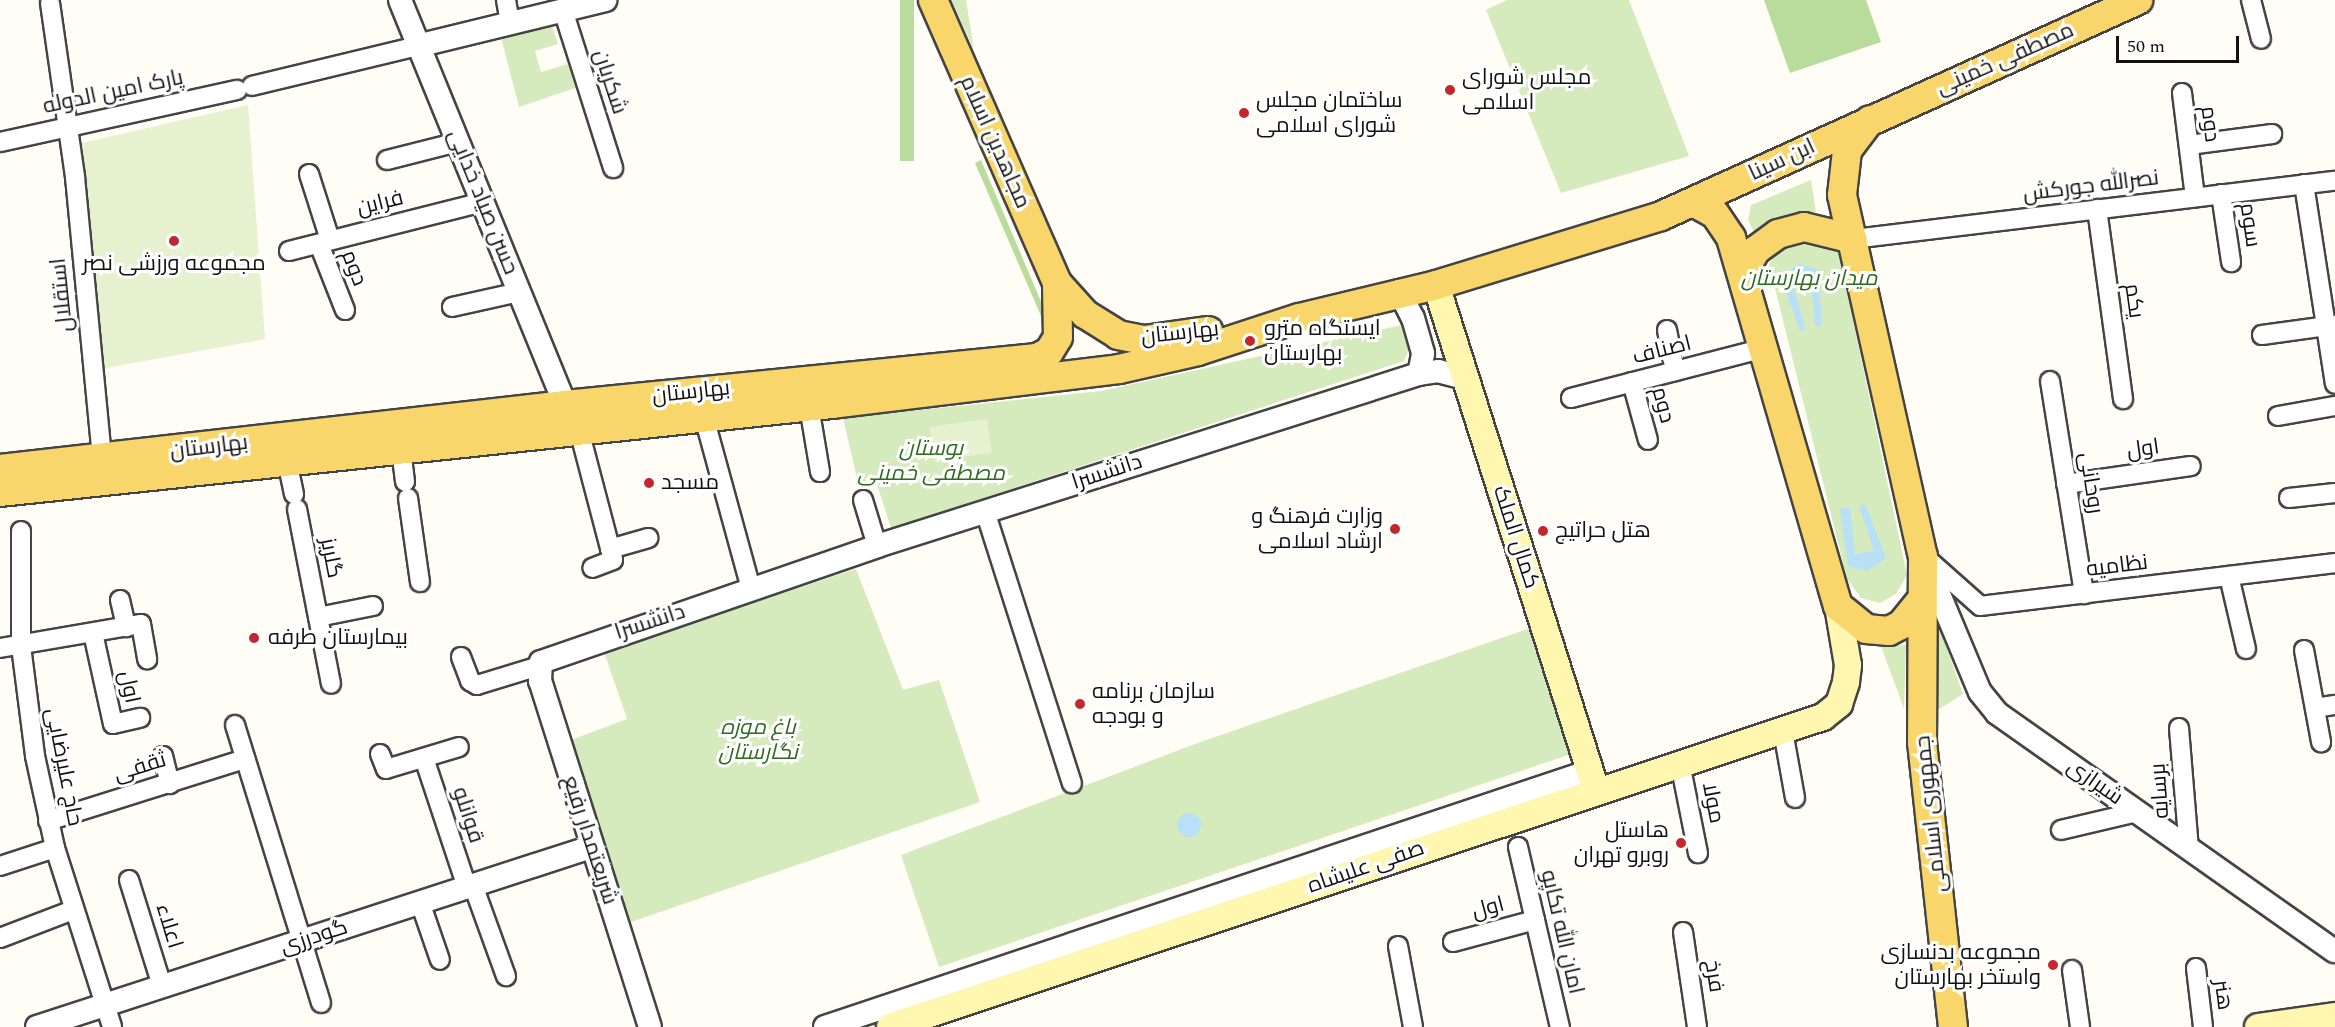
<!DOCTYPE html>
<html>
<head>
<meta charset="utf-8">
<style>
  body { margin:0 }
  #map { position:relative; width:2335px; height:1027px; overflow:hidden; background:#fffdf5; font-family:Spectral,Cairo,serif }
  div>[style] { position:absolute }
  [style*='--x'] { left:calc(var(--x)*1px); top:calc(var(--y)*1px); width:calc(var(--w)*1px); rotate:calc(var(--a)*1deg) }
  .green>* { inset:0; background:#d5ebbd }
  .forest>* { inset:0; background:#b9dc9c; transform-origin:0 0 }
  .pitch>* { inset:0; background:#e6f2cf; transform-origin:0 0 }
  .water>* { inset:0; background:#b9e0f7 }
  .round { border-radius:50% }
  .roads { filter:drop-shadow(2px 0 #444) drop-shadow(-2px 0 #444) drop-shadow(0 2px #444) drop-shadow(0 -2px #444) }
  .minor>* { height:18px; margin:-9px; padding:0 9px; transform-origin:9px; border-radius:9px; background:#fff }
  .tertiary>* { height:22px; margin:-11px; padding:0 11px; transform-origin:11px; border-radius:11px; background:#fff }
  .secondary>* { height:26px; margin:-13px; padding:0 13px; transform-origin:13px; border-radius:13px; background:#fff6b0 }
  .primary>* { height:28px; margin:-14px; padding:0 14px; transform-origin:14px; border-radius:14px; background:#f9d66b }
  .dots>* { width:16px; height:16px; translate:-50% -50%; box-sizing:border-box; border:3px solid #fff; border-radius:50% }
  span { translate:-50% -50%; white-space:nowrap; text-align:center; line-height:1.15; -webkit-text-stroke:6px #fff; paint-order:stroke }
  .street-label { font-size:22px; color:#111 }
  .poi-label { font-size:22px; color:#111 }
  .left { translate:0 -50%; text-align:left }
  .right { translate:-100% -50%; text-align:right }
  .park-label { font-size:22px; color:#2f6b1f; font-style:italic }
  .scale { position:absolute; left:2116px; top:36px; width:123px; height:27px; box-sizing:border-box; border:3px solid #111; border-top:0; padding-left:8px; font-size:18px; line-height:21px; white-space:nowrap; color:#111; -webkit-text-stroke:4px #fff; paint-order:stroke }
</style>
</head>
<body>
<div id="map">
  <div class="green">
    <div style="clip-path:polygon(951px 0,966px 0,974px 50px,956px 10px)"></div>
    <div style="clip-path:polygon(1507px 0,1629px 0,1689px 156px,1561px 193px,1486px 10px)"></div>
    <div style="clip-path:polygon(551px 23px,558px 44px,535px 51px,541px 72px,568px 64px,575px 88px,519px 107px,501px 37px)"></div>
    <div style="clip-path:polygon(1811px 180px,1816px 212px,1798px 214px,1754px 232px,1748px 220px,1751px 205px)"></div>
    <div style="clip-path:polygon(1809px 240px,1838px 249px,1907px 575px,1896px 594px,1880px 603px,1861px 598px,1847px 579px,1769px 264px,1773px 257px,1792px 245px)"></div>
    <div style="clip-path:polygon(1402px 325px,1411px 345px,1404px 361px,891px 528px,876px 481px,859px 487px,843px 418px,1101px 391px)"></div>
    <div style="clip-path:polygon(856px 569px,903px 690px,939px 680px,980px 802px,631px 922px,571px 740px,627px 719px,604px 652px)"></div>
    <div style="clip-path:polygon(1935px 615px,1963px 694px,1928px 716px)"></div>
    <div style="clip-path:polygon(1530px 628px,1571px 754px,939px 967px,901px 855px,1195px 744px)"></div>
    <div style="clip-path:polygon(1906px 645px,1904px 709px,1881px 646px)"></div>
  </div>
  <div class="forest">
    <div style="left:900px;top:0;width:14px;height:161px"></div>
    <div style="clip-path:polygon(1764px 0,1866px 0,1881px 42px,1790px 73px)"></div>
    <div style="clip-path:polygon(981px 160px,1048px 318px,1041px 316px,975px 163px)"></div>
  </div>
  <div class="pitch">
    <div style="clip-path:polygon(248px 105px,265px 339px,100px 369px,82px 143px)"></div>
    <div style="left:987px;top:419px;width:34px;height:58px;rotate:82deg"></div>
  </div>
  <div class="water">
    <div style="clip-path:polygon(1799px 264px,1818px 269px,1822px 325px,1815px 327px,1811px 281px,1792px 283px,1806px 329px,1800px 331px,1780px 276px)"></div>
    <div style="clip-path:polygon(1865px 504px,1886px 558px,1867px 571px,1848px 566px,1840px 509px,1850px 507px,1855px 554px,1874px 551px,1859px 506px)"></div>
    <div class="round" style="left:1177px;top:813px;width:24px;height:24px"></div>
  </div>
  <div class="roads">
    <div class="minor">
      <div style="--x:506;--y:0;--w:23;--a:80"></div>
      <div style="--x:2251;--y:0;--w:40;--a:75.6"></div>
      <div style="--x:50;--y:3;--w:176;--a:81.8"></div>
      <div style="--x:75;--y:177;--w:283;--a:84.5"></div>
      <div style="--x:563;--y:10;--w:166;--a:72.4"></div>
      <div style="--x:252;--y:86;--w:170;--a:-13.6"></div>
      <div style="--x:2182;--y:93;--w:105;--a:82.9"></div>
      <div style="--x:0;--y:142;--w:243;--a:-12.4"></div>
      <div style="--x:2189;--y:145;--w:84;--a:-7.5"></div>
      <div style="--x:387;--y:160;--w:73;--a:-14.2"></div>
      <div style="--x:309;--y:174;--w:69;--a:72.3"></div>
      <div style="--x:2304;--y:184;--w:202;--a:81.2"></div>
      <div style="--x:2221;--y:194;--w:69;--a:81.6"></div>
      <div style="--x:2097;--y:209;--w:192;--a:82.2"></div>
      <div style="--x:1853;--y:239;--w:485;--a:-6.9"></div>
      <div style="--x:319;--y:244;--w:71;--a:68.5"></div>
      <div style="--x:289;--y:251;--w:200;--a:-14.2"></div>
      <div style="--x:452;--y:307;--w:69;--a:-12.6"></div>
      <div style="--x:1667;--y:330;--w:42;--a:79"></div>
      <div style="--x:2262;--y:335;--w:74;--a:-7.8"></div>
      <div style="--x:2050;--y:381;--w:216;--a:80.9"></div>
      <div style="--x:1632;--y:382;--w:60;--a:74.6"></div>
      <div style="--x:1571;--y:398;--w:200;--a:-14.5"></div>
      <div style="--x:809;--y:406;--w:67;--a:80.5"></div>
      <div style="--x:2278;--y:416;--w:58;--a:-10"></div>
      <div style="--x:704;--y:417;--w:178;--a:74.7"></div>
      <div style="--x:579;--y:430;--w:134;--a:75.3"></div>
      <div style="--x:613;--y:560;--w:22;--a:159"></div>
      <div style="--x:401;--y:449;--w:33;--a:83"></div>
      <div style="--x:287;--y:461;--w:34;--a:78"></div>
      <div style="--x:2066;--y:484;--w:126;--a:-8.2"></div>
      <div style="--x:408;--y:498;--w:85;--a:81.9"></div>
      <div style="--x:2289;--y:498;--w:46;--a:-6.2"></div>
      <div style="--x:863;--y:500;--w:48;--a:73.1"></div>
      <div style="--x:297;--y:509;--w:178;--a:79"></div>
      <div style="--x:985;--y:511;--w:286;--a:72.3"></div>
      <div style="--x:21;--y:531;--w:115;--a:90"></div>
      <div style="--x:21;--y:646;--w:111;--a:82.7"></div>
      <div style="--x:35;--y:756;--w:94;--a:77.7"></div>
      <div style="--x:55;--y:848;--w:188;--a:72.3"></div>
      <div style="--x:610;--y:549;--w:40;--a:-16"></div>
      <div style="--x:1926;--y:558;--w:72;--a:41.6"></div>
      <div style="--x:1980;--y:606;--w:358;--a:-6.9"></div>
      <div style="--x:2229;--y:576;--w:75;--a:76.9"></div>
      <div style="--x:120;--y:600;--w:28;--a:77"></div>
      <div style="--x:318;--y:617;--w:56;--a:-11.3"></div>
      <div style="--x:93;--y:633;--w:93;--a:77.6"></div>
      <div style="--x:113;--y:724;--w:28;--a:-13"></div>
      <div style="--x:0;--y:648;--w:143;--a:-9.7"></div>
      <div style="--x:141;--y:624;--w:36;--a:80"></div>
      <div style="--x:2304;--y:650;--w:94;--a:79.5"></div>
      <div style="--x:461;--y:657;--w:26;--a:69"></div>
      <div style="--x:470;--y:681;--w:8;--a:30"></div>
      <div style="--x:477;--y:685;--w:65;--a:-17"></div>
      <div style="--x:2315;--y:708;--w:20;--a:-9"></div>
      <div style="--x:235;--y:725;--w:291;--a:72.8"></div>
      <div style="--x:2179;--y:728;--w:122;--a:85.3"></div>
      <div style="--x:1783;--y:731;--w:68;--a:79.8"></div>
      <div style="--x:380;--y:754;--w:16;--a:68"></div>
      <div style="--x:386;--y:769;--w:76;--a:-16.8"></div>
      <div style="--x:163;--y:756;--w:29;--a:76"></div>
      <div style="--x:424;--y:758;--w:136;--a:71.6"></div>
      <div style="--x:1680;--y:763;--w:92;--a:78.7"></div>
      <div style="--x:48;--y:821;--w:207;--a:-17.5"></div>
      <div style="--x:2061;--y:830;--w:78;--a:-13.3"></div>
      <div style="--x:1518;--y:847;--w:185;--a:76.9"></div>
      <div style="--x:0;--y:866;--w:58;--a:-18.1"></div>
      <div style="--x:129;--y:880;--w:111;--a:72.7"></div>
      <div style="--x:473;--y:885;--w:97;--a:70.1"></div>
      <div style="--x:420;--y:902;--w:61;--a:71"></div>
      <div style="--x:1683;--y:932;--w:96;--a:81.6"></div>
      <div style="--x:0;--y:938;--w:78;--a:-21"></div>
      <div style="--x:1453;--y:942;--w:85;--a:-15"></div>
      <div style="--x:1398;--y:946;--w:82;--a:79.5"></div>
      <div style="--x:2196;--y:968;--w:59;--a:83.2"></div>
      <div style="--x:2072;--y:970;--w:58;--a:82"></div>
    </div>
    <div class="tertiary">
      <div style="--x:400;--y:0;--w:437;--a:67.8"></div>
      <div style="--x:417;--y:46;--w:194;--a:-13.7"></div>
      <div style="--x:1399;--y:291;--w:30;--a:63"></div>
      <div style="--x:1413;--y:318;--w:37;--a:74"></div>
      <div style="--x:1423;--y:354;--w:20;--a:101"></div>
      <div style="--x:1926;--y:563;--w:140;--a:67.3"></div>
      <div style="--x:1980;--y:692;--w:27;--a:51"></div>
      <div style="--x:1997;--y:713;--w:413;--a:35.2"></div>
      <div style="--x:37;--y:1027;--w:583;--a:-18"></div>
      <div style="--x:650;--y:1027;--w:363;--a:-107.6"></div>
      <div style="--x:540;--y:681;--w:19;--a:-87"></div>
      <div style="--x:541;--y:662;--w:355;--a:-19"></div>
      <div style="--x:877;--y:546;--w:569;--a:-17.61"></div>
      <div style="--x:1419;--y:374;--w:19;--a:-9"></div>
      <div style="--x:1438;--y:371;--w:28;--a:15"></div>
      <div style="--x:825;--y:1027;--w:807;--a:-18.5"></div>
    </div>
    <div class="secondary">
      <div style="--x:1436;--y:285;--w:530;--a:72.42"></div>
      <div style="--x:890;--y:1027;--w:983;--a:-18.38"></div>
      <div style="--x:1823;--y:717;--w:21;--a:-39"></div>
      <div style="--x:1839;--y:704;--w:23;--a:-72"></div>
      <div style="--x:1846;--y:682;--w:17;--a:-83"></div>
      <div style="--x:1848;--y:665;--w:60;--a:-99.6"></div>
      <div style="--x:2258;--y:1027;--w:78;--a:-8.1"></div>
    </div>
    <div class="primary">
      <div style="--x:933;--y:0;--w:309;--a:66.3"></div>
      <div style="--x:1057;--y:283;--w:42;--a:47.9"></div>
      <div style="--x:1085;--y:314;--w:39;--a:32"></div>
      <div style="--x:1118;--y:335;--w:26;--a:11"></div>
      <div style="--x:1144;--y:340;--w:65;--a:-8"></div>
      <div style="--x:1870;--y:120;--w:39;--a:127"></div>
      <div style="--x:1847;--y:151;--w:44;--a:96.5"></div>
      <div style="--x:1842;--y:195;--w:370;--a:77.4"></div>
      <div style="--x:1923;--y:556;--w:186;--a:90.3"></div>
      <div style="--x:1922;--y:742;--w:287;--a:83.8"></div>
      <div style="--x:1693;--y:202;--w:25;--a:29"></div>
      <div style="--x:1715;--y:214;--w:29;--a:56"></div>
      <div style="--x:1731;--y:238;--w:383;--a:73.8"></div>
      <div style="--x:1838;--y:606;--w:36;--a:39"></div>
      <div style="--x:1866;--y:629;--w:23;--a:5"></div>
      <div style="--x:1889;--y:631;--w:13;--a:-27"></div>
      <div style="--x:1901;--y:625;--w:33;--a:-51"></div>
      <div style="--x:1743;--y:273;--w:26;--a:-61"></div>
      <div style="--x:1756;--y:250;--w:27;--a:-36"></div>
      <div style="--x:1778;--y:234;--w:27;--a:-15"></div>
      <div style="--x:1804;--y:227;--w:50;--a:13.8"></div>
      <div style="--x:0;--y:469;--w:569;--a:-6.46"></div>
      <div style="--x:565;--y:405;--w:474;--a:-5.7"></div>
      <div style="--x:1037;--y:358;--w:13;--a:-27"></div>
      <div style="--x:1049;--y:352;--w:17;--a:-59"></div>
      <div style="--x:1058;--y:337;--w:54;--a:-91.1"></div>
      <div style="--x:0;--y:492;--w:836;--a:-6.04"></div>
      <div style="--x:831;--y:404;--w:290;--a:-6.9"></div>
      <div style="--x:1119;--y:369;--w:81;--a:-12.8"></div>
      <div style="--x:1198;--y:351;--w:106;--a:-18.1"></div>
      <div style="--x:1299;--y:318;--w:141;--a:-13.5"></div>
      <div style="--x:1436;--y:285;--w:235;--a:-17"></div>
      <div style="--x:1661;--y:216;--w:524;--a:-24.36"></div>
    </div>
  </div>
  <div class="dots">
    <div style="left:1450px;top:90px;background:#c4262e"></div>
    <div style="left:1244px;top:113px;background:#c4262e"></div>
    <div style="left:174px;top:241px;background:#c4262e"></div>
    <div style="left:1250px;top:341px;background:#c4262e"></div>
    <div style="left:649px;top:483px;background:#c4262e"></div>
    <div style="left:1395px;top:529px;background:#c4262e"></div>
    <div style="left:1543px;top:531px;background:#c4262e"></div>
    <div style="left:254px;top:638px;background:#c4262e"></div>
    <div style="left:1080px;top:704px;background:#c4262e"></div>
    <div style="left:1681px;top:843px;background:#c4262e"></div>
    <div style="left:2053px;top:965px;background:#c4262e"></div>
  </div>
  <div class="street-label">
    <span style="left:2005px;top:59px;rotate:-24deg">مصطفی خمینی</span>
    <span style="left:610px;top:82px;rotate:72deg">شکریان</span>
    <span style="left:113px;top:92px;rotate:-12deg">پارک امین الدوله</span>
    <span style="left:2210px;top:124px;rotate:83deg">دوم</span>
    <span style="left:995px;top:142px;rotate:66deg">مجاهدین اسلام</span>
    <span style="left:1782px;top:160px;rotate:-25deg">ابن سینا</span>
    <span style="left:2091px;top:186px;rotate:-7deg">نصرالله جورکش</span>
    <span style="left:483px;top:202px;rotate:68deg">حسن صیاد خدایی</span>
    <span style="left:380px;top:203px;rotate:-14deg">فراین</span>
    <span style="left:2250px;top:225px;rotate:82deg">سوم</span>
    <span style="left:354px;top:268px;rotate:69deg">دوم</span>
    <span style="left:62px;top:295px;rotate:-96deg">استقلال</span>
    <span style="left:2134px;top:301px;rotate:82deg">یکم</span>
    <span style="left:1180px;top:333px;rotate:-6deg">بهارستان</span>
    <span style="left:1662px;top:350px;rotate:-14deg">اصناف</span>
    <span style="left:691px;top:392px;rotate:-6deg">بهارستان</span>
    <span style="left:1663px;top:405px;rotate:75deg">دوم</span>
    <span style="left:209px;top:447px;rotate:-7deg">بهارستان</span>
    <span style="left:2143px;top:449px;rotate:-8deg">اول</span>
    <span style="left:1107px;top:472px;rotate:-18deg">دانشسرا</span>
    <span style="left:2091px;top:483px;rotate:81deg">روحانی</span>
    <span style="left:1516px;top:537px;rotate:72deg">کمال الملک</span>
    <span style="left:331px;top:558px;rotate:79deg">گلریز</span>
    <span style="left:2117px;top:566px;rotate:-7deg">نظامیه</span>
    <span style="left:650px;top:622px;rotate:-18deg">دانشسرا</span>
    <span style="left:129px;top:687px;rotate:78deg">اول</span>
    <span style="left:64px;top:767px;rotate:79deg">حاج علیرضایی</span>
    <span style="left:140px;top:767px;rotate:-17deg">ثقفی</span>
    <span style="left:2095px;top:782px;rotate:35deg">شیرازی</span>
    <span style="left:2160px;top:791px;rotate:-94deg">برسایه</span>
    <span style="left:1713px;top:803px;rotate:79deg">مولا</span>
    <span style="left:1931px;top:814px;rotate:-96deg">جمهوری اسلامی</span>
    <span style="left:468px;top:815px;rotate:72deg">قوانلو</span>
    <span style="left:590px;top:840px;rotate:72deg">شریعتمدار رفیع</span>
    <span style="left:1366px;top:867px;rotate:-19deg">صفی علیشاه</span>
    <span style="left:1488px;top:908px;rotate:-15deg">اول</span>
    <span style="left:169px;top:926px;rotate:73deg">اعلاء</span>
    <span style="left:1562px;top:932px;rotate:77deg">امان الله تکاپو</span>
    <span style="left:314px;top:937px;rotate:-18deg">گودرزی</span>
    <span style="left:1714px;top:976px;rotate:81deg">فرخ</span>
    <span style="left:2223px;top:995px;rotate:83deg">هنر</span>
  </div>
  <div class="poi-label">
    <span class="left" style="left:1462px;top:90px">مجلس شورای<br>اسلامی</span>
    <span class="left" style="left:1256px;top:113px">ساختمان مجلس<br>شورای اسلامی</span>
    <span style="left:174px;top:264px">مجموعه ورزشی نصر</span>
    <span class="left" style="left:1264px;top:341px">ایستگاه مترو<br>بهارستان</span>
    <span class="left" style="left:661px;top:483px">مسجد</span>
    <span class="right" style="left:1383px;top:529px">وزارت فرهنگ و<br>ارشاد اسلامی</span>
    <span class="left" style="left:1555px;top:531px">هتل حراتیج</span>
    <span class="left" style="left:268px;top:638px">بیمارستان طرفه</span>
    <span class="left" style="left:1092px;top:704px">سازمان برنامه<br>و بودجه</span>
    <span class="right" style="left:1669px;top:843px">هاستل<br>روبرو تهران</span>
    <span class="right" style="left:2041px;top:965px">مجموعه بدنسازی<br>واستخر بهارستان</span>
  </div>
  <div class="park-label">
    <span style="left:1809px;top:279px">میدان بهارستان</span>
    <span style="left:931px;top:461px">بوستان<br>مصطفی خمینی</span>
    <span style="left:758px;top:740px">باغ موزه<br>نگارستان</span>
  </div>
  <div class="scale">50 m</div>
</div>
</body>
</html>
